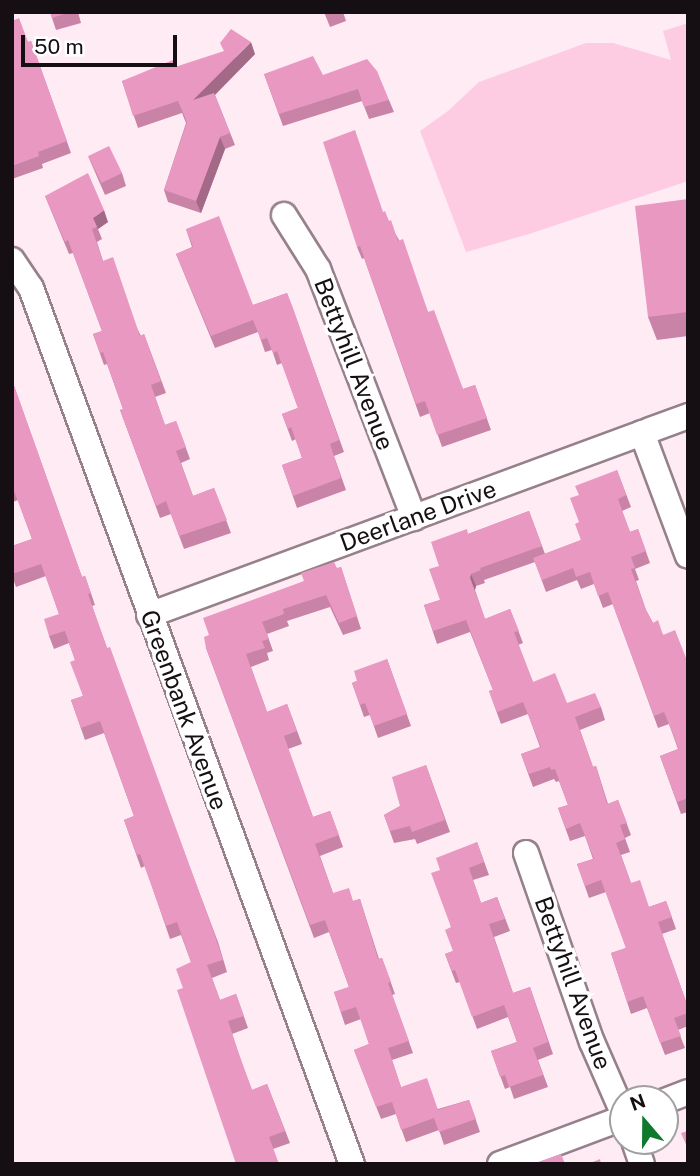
<!DOCTYPE html>
<html>
<head>
<meta charset="utf-8">
<style>
  body { margin:0 }
  #map { position:relative; width:700px; height:1176px; overflow:hidden; background:#feebf4; font-family:"Public Sans",sans-serif }
  div>[style] { position:absolute }
  [style*='--x'] { left:calc(var(--x)*1px); top:calc(var(--y)*1px); width:calc(var(--w)*1px); rotate:calc(var(--a)*1deg) }
  .green>* { inset:0; background:#fdcce3 }
  .roads { filter:drop-shadow(2px 0 #96818b) drop-shadow(-2px 0 #96818b) drop-shadow(0 2px #96818b) drop-shadow(0 -2px #96818b) }
  .minor>* { height:24px; margin:-12px; padding:0 12px; transform-origin:12px; border-radius:12px; background:#fff }
  .wall>* { inset:0; background:#c883a7 }
  .shaded-wall>* { inset:0; background:#a36a88 }
  .building>* { inset:0; background:#e998c2; transform-origin:0 0 }
  span { translate:-50% -50%; white-space:nowrap; text-align:center; line-height:1.15; -webkit-text-stroke:7px #fff; paint-order:stroke }
  .street-label { font-size:24px; color:#150e12 }
  .frame { position:absolute; inset:0; border:14px solid #150e12; pointer-events:none }
  .north { position:absolute; left:609px; top:1085px; width:70px; height:70px; box-sizing:border-box; background:#fff; border:2px solid #a19fa0; border-radius:50%; rotate:340deg; font-size:19px; font-weight:700; line-height:28px; text-align:center; color:#150e12 }
  .north::after { content:''; display:block; margin:auto; width:24px; height:32px; background:#0f7a2e; clip-path:polygon(50% 0,100% 100%,50% 72%,0 100%) }
  .scale { position:absolute; left:21px; top:35px; width:156px; height:32px; box-sizing:border-box; border:4px solid #150e12; border-top:0; padding-left:9px; font-size:21px; line-height:24px; white-space:nowrap; color:#150e12; -webkit-text-stroke:5px #fff; paint-order:stroke }
</style>
</head>
<body>
<div id="map">
  <div class="green">
    <div style="clip-path:polygon(688px 23px,688px 181px,529px 234px,466px 252px,420px 131px,448px 111px,479px 82px,586px 43px,613px 43px,671px 60px,663px 31px)"></div>
  </div>
  <div class="roads">
    <div class="minor">
      <div style="--x:284;--y:215;--w:64;--a:57.8"></div>
      <div style="--x:318;--y:269;--w:267;--a:68.9"></div>
      <div style="--x:12;--y:260;--w:34;--a:56"></div>
      <div style="--x:31;--y:288;--w:933;--a:69.88"></div>
      <div style="--x:642;--y:433;--w:131;--a:69.5"></div>
      <div style="--x:149;--y:615;--w:575;--a:-20.26"></div>
      <div style="--x:526;--y:853;--w:200;--a:70.8"></div>
      <div style="--x:592;--y:1042;--w:77;--a:66.4"></div>
      <div style="--x:665;--y:1101;--w:25;--a:-21"></div>
      <div style="--x:634;--y:1141;--w:24;--a:71"></div>
      <div style="--x:500;--y:1164;--w:131;--a:-20.5"></div>
    </div>
  </div>
  <div class="wall">
    <div style="clip-path:polygon(50px 12px,78px 12px,81px 23px,56px 30px)"></div>
    <div style="clip-path:polygon(324px 12px,343px 12px,346px 21px,330px 27px)"></div>
    <div style="clip-path:polygon(12px 21px,28px 42px,31px 41px,71px 153px,42px 164px,43px 168px,12px 179px)"></div>
    <div style="clip-path:polygon(255px 54px,215px 95px,235px 145px,225px 149px,201px 213px,168px 202px,164px 190px,186px 123px,182px 113px,138px 128px,122px 81px,175px 67px)"></div>
    <div style="clip-path:polygon(264px 74px,323px 75px,389px 100px,394px 112px,369px 119px,362px 101px,283px 126px)"></div>
    <div style="clip-path:polygon(88px 156px,122px 173px,126px 186px,105px 195px)"></div>
    <div style="clip-path:polygon(45px 196px,108px 222px,98px 229px,102px 239px,97px 242px,103px 261px,141px 336px,144px 334px,166px 393px,155px 397px,165px 425px,176px 421px,190px 459px,181px 463px,193px 496px,214px 488px,231px 533px,184px 549px,171px 514px,160px 518px,120px 410px,123px 409px,107px 364px,104px 365px,93px 334px,102px 331px,73px 253px,69px 254px)"></div>
    <div style="clip-path:polygon(688px 199px,688px 336px,657px 340px,648px 317px)"></div>
    <div style="clip-path:polygon(383px 212px,399px 240px,428px 312px,463px 389px,475px 385px,491px 430px,442px 447px,430px 413px,420px 417px,364px 258px,362px 259px,357px 247px)"></div>
    <div style="clip-path:polygon(186px 229px,253px 305px,287px 293px,344px 452px,334px 456px,346px 490px,297px 508px,282px 465px,302px 458px,296px 439px,292px 441px,282px 414px,298px 408px,282px 363px,277px 365px,272px 350px,265px 352px,258px 332px,215px 348px,176px 254px,192px 247px)"></div>
    <div style="clip-path:polygon(12px 380px,82px 577px,85px 576px,95px 605px,92px 606px,107px 648px,218px 942px,227px 972px,212px 978px,220px 1000px,236px 994px,248px 1028px,232px 1034px,242px 1064px,252px 1090px,267px 1084px,290px 1143px,273px 1149px,183px 988px,191px 962px,181px 935px,170px 939px,145px 866px,141px 868px,124px 820px,134px 816px,104px 733px,85px 740px,71px 700px,83px 696px,75px 660px,69px 643px,54px 649px,49px 636px,59px 614px,46px 576px,16px 587px,12px 576px,12px 546px,32px 539px,18px 500px,13px 502px)"></div>
    <div style="clip-path:polygon(617px 470px,631px 507px,622px 511px,630px 532px,638px 529px,650px 563px,635px 569px,639px 580px,636px 581px,646px 610px,653px 623px,688px 663px,688px 812px,681px 814px,660px 756px,678px 749px,669px 724px,658px 728px,613px 604px,603px 608px,594px 584px,581px 589px,577px 580px,546px 592px,535px 562px,484px 580px,485px 583px,476px 586px,475px 590px,485px 619px,510px 609px,523px 643px,518px 645px,533px 682px,567px 703px,601px 707px,605px 720px,580px 730px,593px 767px,596px 766px,608px 804px,618px 800px,631px 835px,625px 838px,630px 852px,621px 855px,631px 883px,649px 907px,666px 901px,676px 929px,662px 934px,688px 1007px,688px 1026px,678px 1030px,685px 1048px,665px 1055px,647px 1008px,631px 1014px,611px 953px,626px 948px,606px 892px,589px 898px,577px 864px,593px 859px,585px 836px,570px 841px,558px 808px,568px 805px,559px 781px,556px 782px,554px 779px,533px 787px,521px 754px,540px 747px,528px 714px,501px 724px,489px 691px,493px 690px,470px 632px,437px 644px,424px 605px,440px 600px,439px 566px,468px 534px,529px 511px,545px 554px,581px 540px,579px 522px,579px 495px)"></div>
    <div style="clip-path:polygon(341px 567px,361px 629px,343px 635px,330px 607px,287px 621px,289px 626px,267px 634px,273px 651px,267px 653px,269px 660px,251px 667px,267px 712px,287px 704px,302px 744px,288px 749px,313px 817px,330px 811px,343px 847px,320px 856px,333px 893px,353px 901px,360px 899px,379px 959px,382px 958px,395px 994px,392px 995px,413px 1053px,392px 1060px,401px 1087px,438px 1109px,469px 1100px,480px 1132px,444px 1145px,439px 1130px,406px 1142px,396px 1114px,381px 1119px,354px 1050px,369px 1044px,361px 1019px,345px 1025px,334px 992px,349px 987px,329px 932px,314px 938px,206px 648px,209px 635px,304px 581px)"></div>
    <div style="clip-path:polygon(387px 659px,411px 726px,378px 738px,370px 715px,364px 717px,352px 683px,357px 681px)"></div>
    <div style="clip-path:polygon(426px 765px,450px 832px,417px 844px,415px 839px,394px 843px,384px 815px,400px 806px)"></div>
    <div style="clip-path:polygon(477px 842px,489px 875px,473px 880px,481px 903px,497px 897px,510px 931px,494px 937px,513px 993px,530px 987px,553px 1054px,538px 1060px,548px 1087px,514px 1099px,510px 1087px,505px 1089px,491px 1051px,517px 1042px,508px 1017px,477px 1029px,460px 982px,456px 983px,445px 954px,453px 951px,451px 927px,440px 870px)"></div>
  </div>
  <div class="shaded-wall">
    <div style="clip-path:polygon(251px 42px,255px 54px,197px 113px,193px 100px)"></div>
    <div style="clip-path:polygon(220px 137px,225px 149px,201px 213px,196px 201px)"></div>
    <div style="clip-path:polygon(104px 210px,108px 222px,98px 229px,93px 218px)"></div>
    <div style="clip-path:polygon(471px 574px,476px 586px,475px 590px,470px 578px)"></div>
  </div>
  <div class="building">
    <div style="clip-path:polygon(50px 12px,70px 12px,52px 18px)"></div>
    <div style="clip-path:polygon(19px 18px,28px 42px,31px 41px,67px 141px,38px 152px,39px 156px,12px 166px,12px 21px)"></div>
    <div style="clip-path:polygon(231px 29px,251px 42px,193px 100px,214px 93px,230px 133px,220px 137px,196px 201px,164px 190px,187px 122px,178px 101px,133px 116px,122px 81px,173px 60px,175px 67px,224px 51px,220px 43px)"></div>
    <div style="clip-path:polygon(313px 56px,323px 75px,367px 59px,377px 71px,389px 100px,364px 107px,358px 89px,279px 114px,264px 74px)"></div>
    <div style="clip-path:polygon(355px 130px,383px 212px,385px 211px,389px 221px,391px 220px,398px 241px,403px 239px,428px 312px,434px 310px,463px 389px,475px 385px,487px 418px,437px 435px,425px 401px,416px 404px,360px 246px,357px 247px,323px 142px)"></div>
    <div style="left:109px;top:146px;width:30px;height:23px;rotate:64deg"></div>
    <div style="clip-path:polygon(88px 173px,104px 210px,93px 218px,97px 227px,92px 229px,103px 261px,113px 257px,140px 336px,144px 334px,161px 381px,151px 385px,165px 425px,176px 421px,186px 447px,176px 451px,193px 496px,214px 488px,227px 520px,179px 536px,166px 501px,156px 506px,120px 410px,123px 409px,103px 352px,100px 353px,93px 334px,102px 331px,68px 240px,65px 242px,45px 196px)"></div>
    <div style="clip-path:polygon(688px 199px,688px 312px,648px 317px,635px 206px)"></div>
    <div style="clip-path:polygon(219px 216px,253px 305px,287px 293px,293px 308px,339px 440px,330px 444px,341px 478px,293px 496px,282px 465px,302px 458px,291px 427px,288px 429px,282px 414px,298px 408px,277px 351px,273px 353px,267px 338px,261px 340px,253px 320px,211px 336px,176px 254px,193px 247px,186px 229px)"></div>
    <div style="clip-path:polygon(12px 380px,82px 577px,85px 576px,91px 593px,88px 594px,107px 648px,110px 647px,213px 930px,223px 960px,207px 965px,220px 1000px,236px 994px,244px 1016px,228px 1021px,238px 1051px,252px 1090px,267px 1084px,285px 1131px,269px 1137px,279px 1164px,236px 1164px,177px 990px,183px 988px,176px 969px,191px 962px,177px 922px,166px 926px,140px 854px,137px 855px,124px 820px,134px 816px,100px 721px,81px 728px,71px 700px,83px 696px,70px 662px,75px 660px,65px 631px,49px 636px,44px 619px,59px 614px,41px 564px,12px 574px,12px 546px,32px 539px,13px 488px,12px 488px)"></div>
    <div style="clip-path:polygon(617px 470px,626px 495px,618px 499px,630px 532px,638px 529px,646px 551px,631px 557px,635px 568px,631px 569px,646px 610px,653px 623px,658px 620px,663px 635px,675px 630px,688px 663px,688px 798px,677px 802px,660px 756px,679px 749px,664px 712px,654px 716px,608px 592px,598px 596px,590px 572px,576px 577px,573px 568px,542px 580px,533px 558px,581px 540px,575px 524px,579px 522px,570px 498px,579px 495px,575px 486px)"></div>
    <div style="clip-path:polygon(529px 511px,542px 546px,480px 568px,481px 570px,471px 574px,470px 578px,485px 619px,510px 609px,519px 631px,514px 632px,533px 682px,555px 673px,567px 703px,595px 693px,601px 707px,575px 717px,593px 767px,596px 766px,607px 804px,618px 800px,627px 823px,620px 825px,625px 839px,616px 843px,631px 883px,640px 880px,649px 907px,666px 901px,672px 917px,658px 922px,688px 1007px,688px 1013px,674px 1018px,681px 1036px,660px 1043px,643px 996px,627px 1002px,611px 953px,626px 948px,601px 880px,585px 886px,577px 864px,594px 859px,580px 823px,566px 829px,558px 808px,568px 805px,555px 769px,551px 770px,550px 767px,529px 774px,521px 754px,541px 747px,523px 702px,497px 712px,489px 691px,493px 690px,466px 620px,433px 631px,424px 605px,440px 600px,429px 569px,439px 566px,431px 542px,467px 529px,468px 534px)"></div>
    <div style="clip-path:polygon(334px 562px,337px 568px,341px 567px,357px 616px,339px 623px,326px 595px,283px 609px,284px 614px,262px 622px,269px 639px,262px 641px,265px 648px,246px 654px,267px 712px,287px 704px,297px 731px,284px 736px,313px 817px,330px 811px,339px 835px,315px 844px,333px 893px,349px 888px,353px 901px,360px 899px,378px 959px,382px 958px,391px 982px,388px 983px,409px 1041px,388px 1048px,401px 1087px,427px 1078px,438px 1110px,469px 1100px,476px 1119px,439px 1132px,434px 1118px,401px 1130px,392px 1102px,376px 1107px,354px 1050px,369px 1044px,356px 1007px,341px 1012px,334px 992px,349px 987px,335px 948px,325px 920px,310px 925px,206px 648px,204px 637px,209px 635px,203px 618px,304px 581px,301px 573px)"></div>
    <div style="clip-path:polygon(387px 659px,407px 714px,374px 726px,365px 703px,360px 705px,352px 683px,357px 681px,354px 671px)"></div>
    <div style="clip-path:polygon(426px 765px,445px 820px,412px 832px,410px 826px,390px 831px,384px 815px,400px 806px,392px 777px)"></div>
    <div style="clip-path:polygon(477px 842px,484px 862px,469px 868px,481px 903px,497px 897px,505px 919px,489px 924px,513px 993px,530px 987px,548px 1042px,533px 1048px,543px 1075px,509px 1087px,505px 1075px,500px 1077px,491px 1051px,517px 1042px,504px 1005px,472px 1017px,455px 970px,452px 971px,445px 954px,453px 951px,445px 930px,451px 927px,431px 873px,440px 870px,436px 858px)"></div>
    <div style="clip-path:polygon(688px 1131px,688px 1149px,681px 1133px)"></div>
    <div style="clip-path:polygon(561px 1154px,565px 1164px,539px 1164px,538px 1162px)"></div>
    <div style="clip-path:polygon(600px 1159px,601px 1164px,588px 1164px)"></div>
  </div>
  <div class="street-label">
    <span style="left:354px;top:364px;rotate:69deg">Bettyhill Avenue</span>
    <span style="left:418px;top:516px;rotate:-20deg">Deerlane Drive</span>
    <span style="left:184px;top:710px;rotate:70deg">Greenbank Avenue</span>
    <span style="left:573px;top:983px;rotate:70deg">Bettyhill Avenue</span>
  </div>
  <div class="frame"></div>
  <div class="north">N</div>
  <div class="scale">50 m</div>
</div>
</body>
</html>
